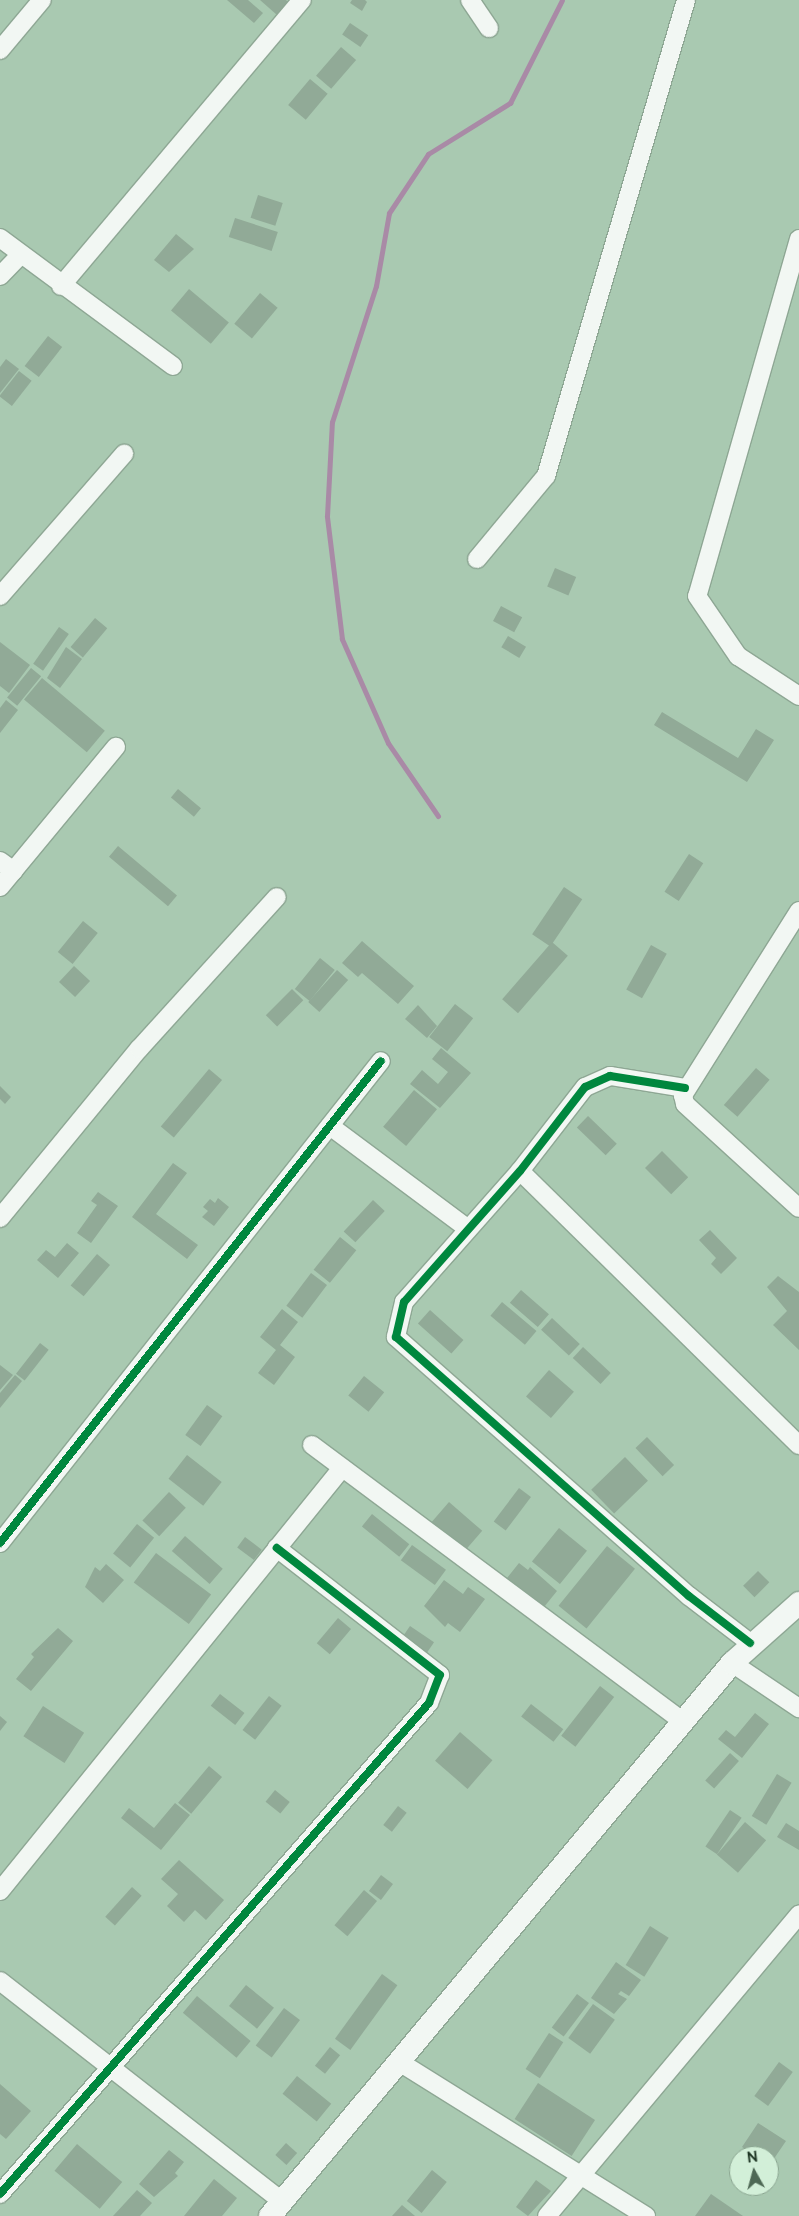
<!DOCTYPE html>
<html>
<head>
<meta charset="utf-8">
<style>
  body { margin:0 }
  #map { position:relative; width:799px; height:2216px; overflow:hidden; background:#a9c9b1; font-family:Raleway,sans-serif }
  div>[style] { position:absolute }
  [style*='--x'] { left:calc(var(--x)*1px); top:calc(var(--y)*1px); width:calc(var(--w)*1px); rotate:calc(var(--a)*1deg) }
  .stream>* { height:5px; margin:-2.5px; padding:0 2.5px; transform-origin:2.5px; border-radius:2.5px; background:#a98aa6 }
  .building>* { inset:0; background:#91aa97; transform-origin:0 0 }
  .roads { filter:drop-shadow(1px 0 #8ea794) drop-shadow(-1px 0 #8ea794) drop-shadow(0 1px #8ea794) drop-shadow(0 -1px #8ea794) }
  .minor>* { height:18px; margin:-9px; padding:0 9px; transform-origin:9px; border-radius:9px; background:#f2f7f3 }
  .major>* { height:22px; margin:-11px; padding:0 11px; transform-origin:11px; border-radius:11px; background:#f2f7f3 }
  .cycleway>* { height:8px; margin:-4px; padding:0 4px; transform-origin:4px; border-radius:4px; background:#00873e }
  span { translate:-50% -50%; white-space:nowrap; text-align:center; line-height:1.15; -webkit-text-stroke:4px #d2efd8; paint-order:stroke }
  .north { position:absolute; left:729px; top:2146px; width:50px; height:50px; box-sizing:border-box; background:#d2efd8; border:1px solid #8aa590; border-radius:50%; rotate:353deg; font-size:14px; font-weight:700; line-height:20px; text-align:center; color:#1d3523 }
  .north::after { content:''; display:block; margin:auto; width:18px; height:22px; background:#4e6955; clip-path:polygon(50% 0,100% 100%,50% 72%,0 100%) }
</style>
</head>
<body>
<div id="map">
  <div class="stream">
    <div style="--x:438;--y:816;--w:88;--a:-124.4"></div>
    <div style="--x:388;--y:743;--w:114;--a:-113.9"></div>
    <div style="--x:342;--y:639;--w:124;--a:-97"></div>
    <div style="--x:327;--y:516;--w:94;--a:-87"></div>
    <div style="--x:332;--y:422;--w:143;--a:-72.1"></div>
    <div style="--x:376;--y:286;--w:74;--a:-79.9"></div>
    <div style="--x:389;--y:213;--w:71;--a:-56.5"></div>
    <div style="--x:428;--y:154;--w:97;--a:-31.9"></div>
    <div style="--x:510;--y:103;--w:115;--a:-63.2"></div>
  </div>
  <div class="building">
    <div style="clip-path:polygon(227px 0,248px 0,263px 13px,254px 23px)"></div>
    <div style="clip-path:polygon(260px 0,286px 0,288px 2px,277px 15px)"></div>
    <div style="clip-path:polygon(352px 0,365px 0,367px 2px,362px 11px,350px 3px)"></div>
    <div style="left:350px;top:23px;width:22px;height:14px;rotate:34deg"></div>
    <div style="left:341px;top:47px;width:20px;height:38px;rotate:41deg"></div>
    <div style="left:310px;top:79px;width:23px;height:34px;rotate:40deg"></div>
    <div style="left:258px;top:195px;width:26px;height:24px;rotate:18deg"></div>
    <div style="left:235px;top:218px;width:45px;height:20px;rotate:18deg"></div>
    <div style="clip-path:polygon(176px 234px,194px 249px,169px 272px,154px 260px)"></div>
    <div style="left:189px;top:289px;width:52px;height:28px;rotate:40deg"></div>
    <div style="left:260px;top:293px;width:23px;height:40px;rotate:40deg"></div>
    <div style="left:48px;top:336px;width:18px;height:38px;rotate:38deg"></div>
    <div style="clip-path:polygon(6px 359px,19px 369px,0 393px,0 367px)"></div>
    <div style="left:19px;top:371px;width:16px;height:32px;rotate:38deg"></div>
    <div style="left:555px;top:568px;width:23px;height:20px;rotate:23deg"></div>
    <div style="left:501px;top:606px;width:24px;height:17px;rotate:28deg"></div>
    <div style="left:95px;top:618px;width:16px;height:38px;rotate:40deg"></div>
    <div style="left:59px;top:627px;width:12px;height:45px;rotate:35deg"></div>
    <div style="left:508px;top:636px;width:21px;height:13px;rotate:31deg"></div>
    <div style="clip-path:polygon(0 642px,30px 665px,9px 693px,0 686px)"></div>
    <div style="clip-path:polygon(66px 647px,82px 659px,60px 688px,47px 678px)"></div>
    <div style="left:31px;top:668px;width:13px;height:38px;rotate:39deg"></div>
    <div style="left:42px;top:678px;width:82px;height:28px;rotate:40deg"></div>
    <div style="clip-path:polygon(6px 700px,18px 710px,0 733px,0 708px)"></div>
    <div style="clip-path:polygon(662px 712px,738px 758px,756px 729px,774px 740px,747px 782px,654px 725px)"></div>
    <div style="left:178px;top:789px;width:30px;height:11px;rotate:40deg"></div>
    <div style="left:118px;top:846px;width:77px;height:14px;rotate:40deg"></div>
    <div style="left:689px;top:854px;width:17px;height:45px;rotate:33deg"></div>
    <div style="left:564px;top:887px;width:22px;height:57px;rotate:34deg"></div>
    <div style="left:83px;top:921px;width:19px;height:40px;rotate:39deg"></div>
    <div style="clip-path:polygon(362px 941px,414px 986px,398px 1004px,362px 973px,358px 977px,342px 963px)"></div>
    <div style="left:552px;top:942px;width:21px;height:76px;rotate:41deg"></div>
    <div style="left:651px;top:945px;width:18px;height:51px;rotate:29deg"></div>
    <div style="left:320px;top:958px;width:19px;height:40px;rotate:39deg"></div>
    <div style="left:74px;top:966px;width:22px;height:22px;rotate:43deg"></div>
    <div style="left:337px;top:970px;width:15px;height:43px;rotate:42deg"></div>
    <div style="left:292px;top:989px;width:16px;height:37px;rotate:45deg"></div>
    <div style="left:455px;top:1004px;width:23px;height:42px;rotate:38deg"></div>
    <div style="clip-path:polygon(418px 1005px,437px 1026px,427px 1038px,405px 1019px)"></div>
    <div style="clip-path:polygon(441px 1048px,471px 1073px,440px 1108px,410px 1084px,422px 1070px,438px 1084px,448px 1072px,432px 1059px)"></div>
    <div style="left:756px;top:1068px;width:18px;height:49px;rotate:41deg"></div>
    <div style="left:209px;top:1069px;width:17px;height:75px;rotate:40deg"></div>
    <div style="clip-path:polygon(0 1086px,11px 1097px,5px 1104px,0 1099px)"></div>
    <div style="left:414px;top:1090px;width:30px;height:48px;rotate:40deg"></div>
    <div style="left:588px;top:1116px;width:40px;height:16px;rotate:44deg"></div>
    <div style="left:662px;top:1151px;width:37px;height:24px;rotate:45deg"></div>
    <div style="clip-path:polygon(173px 1163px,187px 1173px,156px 1214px,198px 1245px,187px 1259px,132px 1217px)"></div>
    <div style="clip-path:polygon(98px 1192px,118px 1206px,91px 1243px,77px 1233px,97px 1205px,91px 1201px)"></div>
    <div style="clip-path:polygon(218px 1198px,229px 1207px,214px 1226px,202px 1217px,208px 1211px,203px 1207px,210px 1199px,215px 1203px)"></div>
    <div style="left:373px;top:1200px;width:16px;height:43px;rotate:43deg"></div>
    <div style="clip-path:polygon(710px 1230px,737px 1258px,721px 1274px,711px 1264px,716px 1258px,699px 1240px)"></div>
    <div style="left:340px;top:1237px;width:21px;height:42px;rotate:39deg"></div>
    <div style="clip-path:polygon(67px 1243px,79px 1253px,58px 1278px,37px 1260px,46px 1250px,55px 1257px)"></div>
    <div style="left:97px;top:1254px;width:17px;height:41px;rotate:40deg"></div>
    <div style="left:311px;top:1273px;width:20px;height:41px;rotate:37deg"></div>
    <div style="clip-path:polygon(778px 1276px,799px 1292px,799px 1350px,773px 1325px,787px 1311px,767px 1287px)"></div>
    <div style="left:521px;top:1290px;width:37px;height:17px;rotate:41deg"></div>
    <div style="left:502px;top:1302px;width:45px;height:18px;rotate:40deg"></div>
    <div style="clip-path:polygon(282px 1309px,298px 1322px,280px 1345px,295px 1357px,274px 1385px,258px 1373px,276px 1350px,260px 1337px)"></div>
    <div style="left:430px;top:1310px;width:45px;height:18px;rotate:42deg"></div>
    <div style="left:552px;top:1318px;width:38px;height:16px;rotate:43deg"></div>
    <div style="left:40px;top:1343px;width:11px;height:39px;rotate:38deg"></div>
    <div style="left:583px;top:1347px;width:38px;height:15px;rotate:43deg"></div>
    <div style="clip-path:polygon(0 1365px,13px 1375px,0 1390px)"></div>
    <div style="left:549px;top:1370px;width:33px;height:35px;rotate:41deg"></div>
    <div style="clip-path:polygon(15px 1375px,22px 1381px,0 1408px,0 1393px)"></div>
    <div style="left:364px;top:1376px;width:26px;height:25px;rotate:39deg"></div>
    <div style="left:207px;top:1405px;width:19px;height:37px;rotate:36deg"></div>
    <div style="left:647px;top:1437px;width:39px;height:16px;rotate:46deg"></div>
    <div style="left:187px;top:1455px;width:44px;height:30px;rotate:38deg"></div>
    <div style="left:625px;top:1457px;width:33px;height:47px;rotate:46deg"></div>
    <div style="left:519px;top:1488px;width:15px;height:42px;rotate:37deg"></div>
    <div style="left:169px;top:1492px;width:23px;height:39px;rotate:43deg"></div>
    <div style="left:449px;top:1502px;width:44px;height:27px;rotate:41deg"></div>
    <div style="left:372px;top:1514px;width:48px;height:16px;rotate:39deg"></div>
    <div style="left:137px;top:1524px;width:22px;height:38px;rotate:39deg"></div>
    <div style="left:559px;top:1528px;width:36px;height:43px;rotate:39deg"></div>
    <div style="left:185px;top:1536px;width:50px;height:20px;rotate:41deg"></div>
    <div style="left:245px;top:1537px;width:21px;height:13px;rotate:37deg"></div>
    <div style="left:412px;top:1545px;width:42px;height:19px;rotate:36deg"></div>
    <div style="left:607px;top:1546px;width:36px;height:77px;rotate:39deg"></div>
    <div style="left:156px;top:1553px;width:69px;height:37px;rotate:37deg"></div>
    <div style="clip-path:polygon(519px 1563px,528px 1570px,530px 1567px,557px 1591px,544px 1607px,507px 1578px)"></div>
    <div style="clip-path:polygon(106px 1564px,124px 1580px,103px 1603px,85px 1587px,95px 1567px,100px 1571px)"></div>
    <div style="left:758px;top:1571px;width:16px;height:21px;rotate:45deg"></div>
    <div style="clip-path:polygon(444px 1580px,463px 1594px,468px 1587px,485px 1599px,460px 1632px,448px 1623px,445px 1627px,424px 1606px)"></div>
    <div style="left:338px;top:1618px;width:17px;height:33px;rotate:40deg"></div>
    <div style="left:410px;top:1626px;width:29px;height:14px;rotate:34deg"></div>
    <div style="clip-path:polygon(58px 1628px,73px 1641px,31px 1691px,16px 1679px,34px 1657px,31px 1654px)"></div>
    <div style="left:600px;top:1686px;width:18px;height:63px;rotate:38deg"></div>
    <div style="left:220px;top:1694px;width:31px;height:15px;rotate:38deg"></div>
    <div style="left:269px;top:1696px;width:16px;height:43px;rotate:38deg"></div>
    <div style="left:531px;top:1704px;width:41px;height:16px;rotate:38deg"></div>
    <div style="left:43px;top:1706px;width:49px;height:36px;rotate:33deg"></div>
    <div style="clip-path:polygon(755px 1713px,769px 1724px,742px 1758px,718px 1739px,726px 1730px,735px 1737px)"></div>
    <div style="clip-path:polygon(0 1716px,7px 1722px,0 1731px)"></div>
    <div style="left:460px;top:1732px;width:43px;height:38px;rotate:41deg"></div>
    <div style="left:730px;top:1753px;width:12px;height:37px;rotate:42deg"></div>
    <div style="left:209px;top:1766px;width:17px;height:48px;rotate:40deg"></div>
    <div style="left:777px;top:1774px;width:17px;height:49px;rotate:31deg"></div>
    <div style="left:275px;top:1790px;width:19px;height:15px;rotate:39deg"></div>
    <div style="clip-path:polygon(175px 1803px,190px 1815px,161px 1850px,121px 1818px,129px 1808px,154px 1828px)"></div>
    <div style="left:398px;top:1806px;width:11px;height:24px;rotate:38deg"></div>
    <div style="left:730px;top:1810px;width:14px;height:44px;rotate:34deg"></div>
    <div style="left:745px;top:1822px;width:28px;height:43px;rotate:41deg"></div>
    <div style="clip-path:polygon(786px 1823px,799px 1831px,799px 1850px,777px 1837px)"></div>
    <div style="clip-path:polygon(179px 1860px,224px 1900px,206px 1920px,195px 1910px,184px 1922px,167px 1906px,178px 1894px,161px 1879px)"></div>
    <div style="left:381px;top:1875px;width:15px;height:20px;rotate:37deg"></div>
    <div style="left:132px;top:1887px;width:13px;height:40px;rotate:42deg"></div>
    <div style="left:364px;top:1890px;width:17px;height:46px;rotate:40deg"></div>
    <div style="left:650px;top:1926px;width:22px;height:46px;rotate:32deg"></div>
    <div style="clip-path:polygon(616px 1962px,641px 1980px,629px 1996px,621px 1991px,618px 1994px,627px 1999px,614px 2014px,591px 1998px)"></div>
    <div style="left:382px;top:1974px;width:19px;height:80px;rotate:36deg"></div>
    <div style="left:246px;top:1985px;width:36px;height:27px;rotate:39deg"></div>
    <div style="left:577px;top:1994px;width:15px;height:42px;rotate:37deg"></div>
    <div style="left:197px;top:1996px;width:70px;height:22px;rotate:40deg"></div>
    <div style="left:593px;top:2004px;width:27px;height:42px;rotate:36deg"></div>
    <div style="left:284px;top:2008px;width:20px;height:47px;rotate:37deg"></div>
    <div style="left:549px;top:2033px;width:17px;height:43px;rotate:33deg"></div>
    <div style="left:330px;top:2047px;width:13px;height:24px;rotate:39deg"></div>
    <div style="left:779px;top:2062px;width:17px;height:42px;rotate:36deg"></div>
    <div style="left:297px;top:2076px;width:44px;height:23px;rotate:39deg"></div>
    <div style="left:538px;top:2083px;width:68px;height:43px;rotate:33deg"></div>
    <div style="clip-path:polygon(0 2084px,31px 2111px,6px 2139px,0 2134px)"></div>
    <div style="clip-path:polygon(758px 2123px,786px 2141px,769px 2166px,769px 2156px,756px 2156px,742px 2147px)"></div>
    <div style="left:286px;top:2143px;width:15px;height:16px;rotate:42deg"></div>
    <div style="left:77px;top:2144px;width:59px;height:35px;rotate:40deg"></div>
    <div style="clip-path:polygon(169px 2150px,184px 2162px,175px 2173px,178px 2176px,154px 2197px,139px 2184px)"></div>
    <div style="left:432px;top:2170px;width:19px;height:40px;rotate:39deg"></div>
    <div style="clip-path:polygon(214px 2179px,237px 2198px,222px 2216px,184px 2216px)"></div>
    <div style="clip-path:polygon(536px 2180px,551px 2191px,528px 2216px,516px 2207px)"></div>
    <div style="clip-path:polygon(137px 2190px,152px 2203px,140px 2216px,113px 2216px)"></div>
    <div style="clip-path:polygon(711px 2194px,743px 2216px,695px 2216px)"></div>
    <div style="clip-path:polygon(402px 2205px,415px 2216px,392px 2216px)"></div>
  </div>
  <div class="roads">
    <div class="minor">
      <div style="--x:470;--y:0;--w:34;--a:56"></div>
      <div style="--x:0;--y:50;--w:65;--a:-50"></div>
      <div style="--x:0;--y:238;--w:215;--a:36.5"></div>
      <div style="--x:799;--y:239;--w:371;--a:105.9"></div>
      <div style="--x:697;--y:596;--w:73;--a:55.7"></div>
      <div style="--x:738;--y:656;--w:73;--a:33.3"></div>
      <div style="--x:0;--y:276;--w:29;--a:-46"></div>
      <div style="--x:61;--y:286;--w:374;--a:-49.9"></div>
      <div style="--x:477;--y:559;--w:108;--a:-50.3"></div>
      <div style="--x:546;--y:476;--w:496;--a:-73.6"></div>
      <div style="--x:0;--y:596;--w:189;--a:-48.9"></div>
      <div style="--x:0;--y:861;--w:17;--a:36"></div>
      <div style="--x:0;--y:887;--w:182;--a:-50.4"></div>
      <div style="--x:799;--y:911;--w:218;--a:122.2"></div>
      <div style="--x:683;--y:1095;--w:9;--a:77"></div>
      <div style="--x:685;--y:1104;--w:154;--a:42.4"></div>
      <div style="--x:685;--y:1088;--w:76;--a:-170.9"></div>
      <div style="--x:610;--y:1076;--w:27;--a:156"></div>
      <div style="--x:585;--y:1087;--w:106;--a:127.7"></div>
      <div style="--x:520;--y:1171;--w:175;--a:131.5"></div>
      <div style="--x:404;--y:1302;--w:36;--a:103"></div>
      <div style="--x:396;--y:1337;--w:391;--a:41.5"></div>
      <div style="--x:689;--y:1596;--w:77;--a:37.6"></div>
      <div style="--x:330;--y:1126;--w:172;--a:36.7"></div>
      <div style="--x:520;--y:1171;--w:391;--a:44.5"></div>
      <div style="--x:0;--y:1218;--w:219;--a:-50.6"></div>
      <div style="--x:139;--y:1049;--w:205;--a:-47.8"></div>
      <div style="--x:312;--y:1445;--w:462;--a:36.7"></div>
      <div style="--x:0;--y:1543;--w:614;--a:-51.68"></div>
      <div style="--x:732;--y:1663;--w:81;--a:33.9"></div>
      <div style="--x:0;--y:1891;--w:544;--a:-51.04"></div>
      <div style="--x:0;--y:1981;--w:358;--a:38"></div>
      <div style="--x:401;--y:2063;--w:289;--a:32"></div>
      <div style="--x:0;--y:2194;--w:652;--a:-48.86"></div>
      <div style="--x:429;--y:1703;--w:30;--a:-69"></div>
      <div style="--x:440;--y:1675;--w:207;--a:-142.1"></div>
      <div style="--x:547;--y:2216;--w:393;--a:-50.1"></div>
    </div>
    <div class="major">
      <div style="--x:270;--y:2216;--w:721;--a:-50.12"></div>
      <div style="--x:732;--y:1663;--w:90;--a:-41.8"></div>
    </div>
  </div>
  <div class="cycleway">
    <div style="--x:685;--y:1088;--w:76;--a:-170.9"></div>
    <div style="--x:610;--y:1076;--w:27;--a:156"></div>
    <div style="--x:585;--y:1087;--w:106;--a:127.7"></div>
    <div style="--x:520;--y:1171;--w:175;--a:131.5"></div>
    <div style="--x:404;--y:1302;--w:36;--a:103"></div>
    <div style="--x:396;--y:1337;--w:391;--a:41.5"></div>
    <div style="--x:689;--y:1596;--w:77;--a:37.6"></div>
    <div style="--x:0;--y:1543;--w:614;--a:-51.68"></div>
    <div style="--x:0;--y:2194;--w:652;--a:-48.86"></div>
    <div style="--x:429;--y:1703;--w:30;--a:-69"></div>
    <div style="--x:440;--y:1675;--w:207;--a:-142.1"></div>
  </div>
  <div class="north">N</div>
</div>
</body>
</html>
